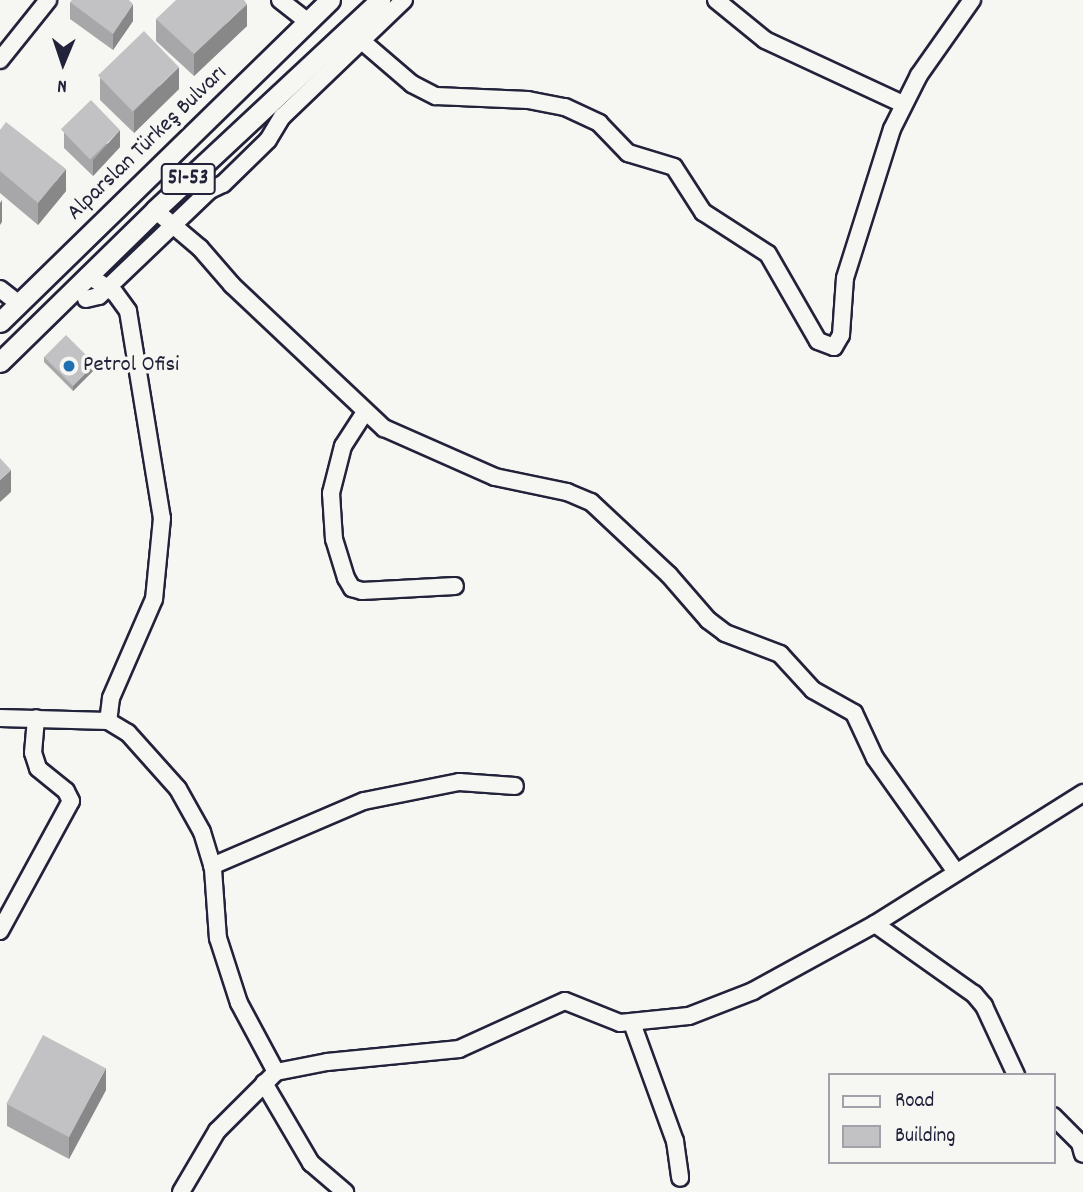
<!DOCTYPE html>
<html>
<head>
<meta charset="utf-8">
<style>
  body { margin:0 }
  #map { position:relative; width:1083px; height:1192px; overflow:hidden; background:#f6f6f2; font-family:Dekko,sans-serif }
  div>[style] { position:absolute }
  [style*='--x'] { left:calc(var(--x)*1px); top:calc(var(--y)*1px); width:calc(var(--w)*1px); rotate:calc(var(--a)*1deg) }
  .roads { filter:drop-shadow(2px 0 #22223b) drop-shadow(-2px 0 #22223b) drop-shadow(0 2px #22223b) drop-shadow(0 -2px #22223b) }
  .minor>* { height:16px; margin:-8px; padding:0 8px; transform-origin:8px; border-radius:8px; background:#f6f6f2 }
  .major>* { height:19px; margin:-9.5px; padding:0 9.5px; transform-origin:9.5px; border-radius:9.5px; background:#f6f6f2 }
  .wall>* { inset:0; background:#a7a7a9 }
  .shaded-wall>* { inset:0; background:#888889 }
  .building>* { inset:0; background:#c2c2c4; transform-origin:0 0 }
  .dots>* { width:19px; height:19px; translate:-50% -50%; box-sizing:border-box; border:4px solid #f6f6f2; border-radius:50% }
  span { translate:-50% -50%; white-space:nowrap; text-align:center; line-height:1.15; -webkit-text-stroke:7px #f6f6f2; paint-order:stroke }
  .shield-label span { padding:2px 5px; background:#f6f6f2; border:2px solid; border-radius:5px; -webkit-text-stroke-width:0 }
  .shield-label { font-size:21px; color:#22223b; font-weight:700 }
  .street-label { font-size:23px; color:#22223b }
  .poi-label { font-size:23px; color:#22223b }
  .left { translate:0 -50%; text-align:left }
  .legend { position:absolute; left:828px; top:1073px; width:228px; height:91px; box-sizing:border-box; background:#f6f6f2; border:2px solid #a1a1a9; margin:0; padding:9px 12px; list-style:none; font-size:21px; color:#22223b }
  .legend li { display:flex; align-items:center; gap:14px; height:35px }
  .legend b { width:35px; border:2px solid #a1a1a9 }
  .north { position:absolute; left:28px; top:28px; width:70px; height:70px; -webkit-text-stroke:5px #f6f6f2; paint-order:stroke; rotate:182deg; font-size:19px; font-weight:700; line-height:28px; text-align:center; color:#22223b }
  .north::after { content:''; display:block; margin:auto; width:24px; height:32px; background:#22223b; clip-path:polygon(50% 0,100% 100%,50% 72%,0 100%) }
</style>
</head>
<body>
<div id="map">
  <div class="roads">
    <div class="minor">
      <div style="--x:280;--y:0;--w:36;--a:38"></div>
      <div style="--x:716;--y:0;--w:63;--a:39.2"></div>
      <div style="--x:765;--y:40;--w:152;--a:24.9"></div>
      <div style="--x:349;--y:30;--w:83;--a:40.6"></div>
      <div style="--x:412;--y:84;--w:27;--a:27"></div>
      <div style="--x:436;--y:96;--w:92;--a:2.5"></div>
      <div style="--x:528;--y:100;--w:38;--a:11"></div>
      <div style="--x:565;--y:107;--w:38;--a:25"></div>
      <div style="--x:599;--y:123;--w:42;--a:46"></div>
      <div style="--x:628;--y:153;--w:48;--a:16.9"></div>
      <div style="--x:674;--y:167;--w:54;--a:57.2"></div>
      <div style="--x:703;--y:212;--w:77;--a:32.9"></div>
      <div style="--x:768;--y:254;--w:100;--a:60.1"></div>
      <div style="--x:818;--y:341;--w:17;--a:21"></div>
      <div style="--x:834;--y:347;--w:14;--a:-60"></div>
      <div style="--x:841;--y:335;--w:57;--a:-86"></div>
      <div style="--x:845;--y:278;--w:156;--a:-72.5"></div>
      <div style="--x:892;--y:129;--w:60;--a:-63.4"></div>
      <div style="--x:919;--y:75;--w:92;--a:-54.8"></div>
      <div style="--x:0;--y:60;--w:77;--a:-51.3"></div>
      <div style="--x:155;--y:210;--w:59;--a:40.2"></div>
      <div style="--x:200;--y:248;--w:49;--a:49.1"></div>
      <div style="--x:232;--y:285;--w:209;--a:43.3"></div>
      <div style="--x:384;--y:428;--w:121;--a:23.8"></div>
      <div style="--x:495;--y:477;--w:74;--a:11.8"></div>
      <div style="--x:567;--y:492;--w:26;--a:23"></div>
      <div style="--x:591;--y:502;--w:107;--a:43.1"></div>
      <div style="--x:669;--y:575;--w:60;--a:49.1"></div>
      <div style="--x:708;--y:620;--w:21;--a:37"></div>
      <div style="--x:725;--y:633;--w:59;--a:20.9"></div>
      <div style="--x:780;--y:654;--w:49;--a:47.5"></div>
      <div style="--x:813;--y:690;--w:47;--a:29.3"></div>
      <div style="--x:854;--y:713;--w:50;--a:65"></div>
      <div style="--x:875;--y:758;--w:140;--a:54.6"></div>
      <div style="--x:88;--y:275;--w:32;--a:34"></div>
      <div style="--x:115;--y:293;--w:22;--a:54"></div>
      <div style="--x:128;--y:311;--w:210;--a:80.7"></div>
      <div style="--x:162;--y:518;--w:81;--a:95.6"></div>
      <div style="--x:154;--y:599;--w:108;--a:113.5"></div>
      <div style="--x:111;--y:698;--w:23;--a:97"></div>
      <div style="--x:0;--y:289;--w:24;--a:38"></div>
      <div style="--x:86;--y:299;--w:13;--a:-13"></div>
      <div style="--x:99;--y:296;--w:153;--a:-43.7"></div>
      <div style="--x:210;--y:190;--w:14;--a:-25"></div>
      <div style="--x:223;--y:184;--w:63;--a:-44.4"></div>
      <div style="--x:268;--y:140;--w:27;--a:-59"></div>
      <div style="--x:282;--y:117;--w:169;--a:-43.8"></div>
      <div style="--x:365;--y:412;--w:40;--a:122.9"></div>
      <div style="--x:343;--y:446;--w:49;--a:104.3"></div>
      <div style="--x:331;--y:493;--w:46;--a:86.3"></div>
      <div style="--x:334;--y:539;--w:41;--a:72.9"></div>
      <div style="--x:346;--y:578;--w:12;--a:59"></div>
      <div style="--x:352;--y:588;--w:10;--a:17"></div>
      <div style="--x:362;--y:591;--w:93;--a:-3.1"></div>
      <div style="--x:0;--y:718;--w:108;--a:1.6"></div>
      <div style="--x:108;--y:721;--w:23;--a:31"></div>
      <div style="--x:128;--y:733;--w:75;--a:48.2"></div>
      <div style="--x:178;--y:789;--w:49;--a:60.8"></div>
      <div style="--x:202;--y:832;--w:39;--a:73"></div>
      <div style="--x:213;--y:869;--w:69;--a:85.9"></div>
      <div style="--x:218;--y:938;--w:68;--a:72.1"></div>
      <div style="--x:239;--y:1003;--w:78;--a:61.8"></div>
      <div style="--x:212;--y:866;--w:165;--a:-23.2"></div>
      <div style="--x:364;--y:801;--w:97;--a:-11.3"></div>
      <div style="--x:459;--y:782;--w:56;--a:4.1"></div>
      <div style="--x:875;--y:924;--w:121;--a:35.3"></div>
      <div style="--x:974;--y:994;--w:16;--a:50"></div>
      <div style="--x:984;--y:1006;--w:76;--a:65.1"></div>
      <div style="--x:0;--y:931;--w:148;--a:-61.4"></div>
      <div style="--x:71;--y:801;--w:11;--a:-117"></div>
      <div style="--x:66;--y:791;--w:36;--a:-141"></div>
      <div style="--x:38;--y:768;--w:16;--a:-108"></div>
      <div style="--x:33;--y:753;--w:35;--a:-85"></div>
      <div style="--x:632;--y:1023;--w:126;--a:70"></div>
      <div style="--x:675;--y:1141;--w:37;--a:82"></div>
      <div style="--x:264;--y:1083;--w:93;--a:59.6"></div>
      <div style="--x:311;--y:1163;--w:45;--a:40.5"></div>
      <div style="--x:1053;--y:1116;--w:38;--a:45"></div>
      <div style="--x:1080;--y:1143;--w:11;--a:75"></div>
      <div style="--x:181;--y:1192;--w:71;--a:-59.5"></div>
      <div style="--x:217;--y:1131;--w:83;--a:-45"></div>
      <div style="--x:276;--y:1072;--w:52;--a:-11.1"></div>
      <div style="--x:327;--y:1062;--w:133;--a:-5.6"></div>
      <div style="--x:459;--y:1049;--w:116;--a:-24.4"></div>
      <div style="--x:565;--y:1001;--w:59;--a:21.8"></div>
      <div style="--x:620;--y:1023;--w:69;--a:-5.8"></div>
      <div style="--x:689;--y:1016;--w:69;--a:-21.3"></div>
      <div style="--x:753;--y:991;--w:139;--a:-28.8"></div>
      <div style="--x:875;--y:924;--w:246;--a:-32.2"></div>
    </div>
    <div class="major">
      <div style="--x:0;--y:322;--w:461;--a:-44.3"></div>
      <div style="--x:0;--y:362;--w:217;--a:-44.4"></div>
      <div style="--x:155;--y:210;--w:308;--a:-43"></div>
    </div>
  </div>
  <div class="wall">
    <div style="clip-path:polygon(70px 2px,133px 21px,113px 50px,70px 19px)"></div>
    <div style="clip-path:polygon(156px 19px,247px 26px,194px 76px,156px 41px)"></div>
    <div style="clip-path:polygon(100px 78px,179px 89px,134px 133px,100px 100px)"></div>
    <div style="clip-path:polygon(0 130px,66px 191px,38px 225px,0 193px)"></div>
    <div style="clip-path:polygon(64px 132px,120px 147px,93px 176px,64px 148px)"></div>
    <div style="clip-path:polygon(44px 357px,95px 369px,73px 391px,44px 362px)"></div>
    <div style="clip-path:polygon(106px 1090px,69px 1159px,7px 1126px,7px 1104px)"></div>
  </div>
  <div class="shaded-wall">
    <div style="clip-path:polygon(133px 4px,133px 21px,113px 50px,113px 34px)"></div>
    <div style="clip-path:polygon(247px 4px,247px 26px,194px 76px,194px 54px)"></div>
    <div style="clip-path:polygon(179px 67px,179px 89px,134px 133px,134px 111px)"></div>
    <div style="clip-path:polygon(120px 130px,120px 147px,93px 176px,93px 160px)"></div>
    <div style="clip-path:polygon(66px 169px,66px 191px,38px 225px,38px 203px)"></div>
    <div style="clip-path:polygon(2px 200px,2px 222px,0 225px,0 203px)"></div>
    <div style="clip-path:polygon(95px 364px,95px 369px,73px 391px,73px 386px)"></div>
    <div style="clip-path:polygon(11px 470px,11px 492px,0 502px,0 480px)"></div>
    <div style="clip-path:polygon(106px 1068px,106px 1090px,69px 1159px,69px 1137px)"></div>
  </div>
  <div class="building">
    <div style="clip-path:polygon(72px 0,129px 0,133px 4px,113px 34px,70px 2px)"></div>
    <div style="clip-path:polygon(176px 0,244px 0,247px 4px,194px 54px,156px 19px)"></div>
    <div style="left:144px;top:31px;width:50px;height:64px;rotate:46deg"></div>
    <div style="left:91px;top:100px;width:42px;height:42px;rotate:46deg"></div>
    <div style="clip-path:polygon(6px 122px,66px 169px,38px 203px,0 171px,0 130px)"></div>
    <div style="left:66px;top:335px;width:41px;height:31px;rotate:45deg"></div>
    <div style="clip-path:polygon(0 458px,11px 470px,0 480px)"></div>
    <div style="left:43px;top:1035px;width:71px;height:78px;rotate:28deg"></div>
  </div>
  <div class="dots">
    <div style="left:69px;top:366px;background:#1f6fb2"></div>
  </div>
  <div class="shield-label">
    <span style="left:188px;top:179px">51-53</span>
  </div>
  <div class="street-label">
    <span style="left:148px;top:144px;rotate:-44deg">Alparslan Türkeş Bulvarı</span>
  </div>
  <div class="poi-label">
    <span class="left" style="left:83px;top:366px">Petrol Ofisi</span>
  </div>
  <ul class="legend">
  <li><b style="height:9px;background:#f6f6f2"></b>Road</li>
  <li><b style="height:19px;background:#c2c2c4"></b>Building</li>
  </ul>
  <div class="north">N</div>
</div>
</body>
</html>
